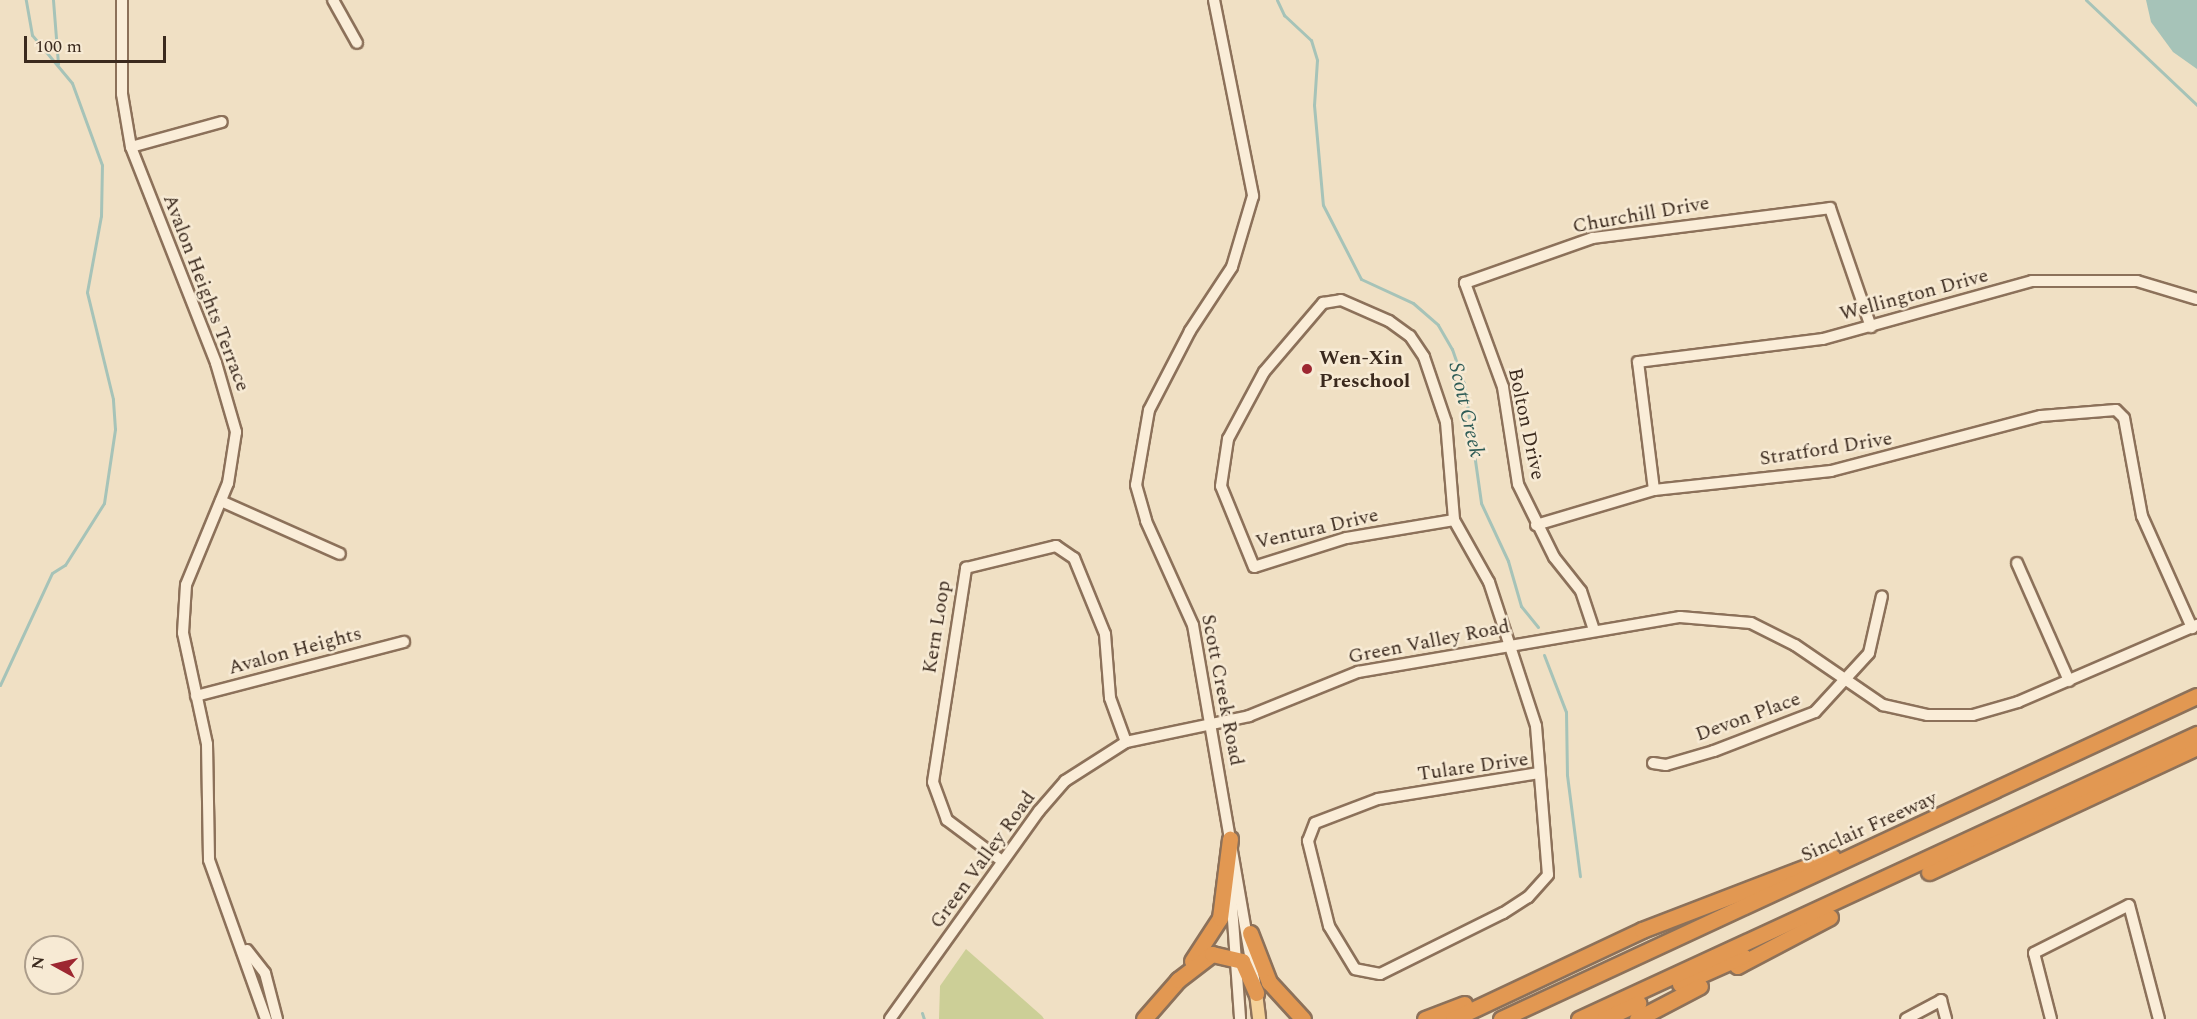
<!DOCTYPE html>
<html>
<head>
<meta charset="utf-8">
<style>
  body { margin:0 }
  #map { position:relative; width:2197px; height:1019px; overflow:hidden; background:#f0e0c4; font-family:Spectral,serif }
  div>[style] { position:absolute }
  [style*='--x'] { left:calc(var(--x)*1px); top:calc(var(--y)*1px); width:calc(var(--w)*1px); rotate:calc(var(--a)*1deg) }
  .green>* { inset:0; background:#cccf97 }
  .water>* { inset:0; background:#a6c3b8 }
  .stream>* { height:3px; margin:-1.5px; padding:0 1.5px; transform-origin:1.5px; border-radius:1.5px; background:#a6c3b8 }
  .roads { filter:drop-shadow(2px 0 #8c715a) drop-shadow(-2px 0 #8c715a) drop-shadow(0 2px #8c715a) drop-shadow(0 -2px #8c715a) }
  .minor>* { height:10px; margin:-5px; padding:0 5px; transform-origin:5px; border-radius:5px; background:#faedd8 }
  .major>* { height:12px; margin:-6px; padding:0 6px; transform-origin:6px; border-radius:6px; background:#f4d29b }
  .highway>* { height:15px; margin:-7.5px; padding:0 7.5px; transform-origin:7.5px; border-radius:7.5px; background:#e29852 }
  .dots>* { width:16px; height:16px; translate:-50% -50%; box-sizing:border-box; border:3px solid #f7ead4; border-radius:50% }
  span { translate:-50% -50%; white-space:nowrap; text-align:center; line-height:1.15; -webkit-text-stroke:5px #f7ead4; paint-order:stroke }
  .street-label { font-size:20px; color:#3b2a1e }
  .poi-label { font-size:20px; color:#3b2a1e; font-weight:700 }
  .left { translate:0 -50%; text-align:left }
  .water-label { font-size:21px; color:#2d5b55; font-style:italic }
  .north { position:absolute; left:24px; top:935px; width:60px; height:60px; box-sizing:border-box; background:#f7ead4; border:2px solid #ac9d8b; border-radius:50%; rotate:278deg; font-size:16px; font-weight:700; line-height:24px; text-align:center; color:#3b2a1e }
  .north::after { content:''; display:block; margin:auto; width:21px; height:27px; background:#9d2731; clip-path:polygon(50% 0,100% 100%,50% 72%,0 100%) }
  .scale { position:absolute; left:24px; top:36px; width:142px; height:27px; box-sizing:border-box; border:3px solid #3b2a1e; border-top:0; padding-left:8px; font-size:18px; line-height:21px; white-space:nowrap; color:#3b2a1e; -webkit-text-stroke:4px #f7ead4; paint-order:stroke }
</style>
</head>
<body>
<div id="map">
  <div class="green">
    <div style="clip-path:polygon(966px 949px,1042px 1016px,1044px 1019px,939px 1019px,940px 986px)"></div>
  </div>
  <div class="water">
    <div style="clip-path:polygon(2146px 0,2197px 0,2197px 69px,2173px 52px,2151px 22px)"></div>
  </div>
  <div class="stream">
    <div style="--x:53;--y:0;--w:64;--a:85.5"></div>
    <div style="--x:1277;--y:0;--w:17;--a:65"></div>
    <div style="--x:1284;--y:15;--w:37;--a:43"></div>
    <div style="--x:1311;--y:40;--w:21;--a:73"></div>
    <div style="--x:1317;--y:60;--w:45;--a:93.8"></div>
    <div style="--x:1314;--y:105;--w:100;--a:84.9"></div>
    <div style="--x:1323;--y:205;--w:83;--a:62.8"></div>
    <div style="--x:1361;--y:279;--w:57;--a:24.8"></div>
    <div style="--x:1413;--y:303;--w:33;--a:41"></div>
    <div style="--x:1438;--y:325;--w:28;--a:60"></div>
    <div style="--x:1452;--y:349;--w:36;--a:71"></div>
    <div style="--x:1464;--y:383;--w:121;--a:81.9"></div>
    <div style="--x:1481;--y:503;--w:64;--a:65"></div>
    <div style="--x:1508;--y:561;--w:47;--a:73.9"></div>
    <div style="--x:1521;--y:606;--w:27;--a:51"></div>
    <div style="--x:2086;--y:0;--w:153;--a:43.4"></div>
    <div style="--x:1544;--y:655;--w:61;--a:68.9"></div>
    <div style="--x:1566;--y:712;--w:63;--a:89.1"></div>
    <div style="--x:1567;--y:775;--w:102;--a:82.7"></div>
    <div style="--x:0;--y:685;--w:123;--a:-65.1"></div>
    <div style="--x:52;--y:573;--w:15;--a:-32"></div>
    <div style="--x:65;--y:565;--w:73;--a:-57.8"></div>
    <div style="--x:104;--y:503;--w:75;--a:-81.5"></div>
    <div style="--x:115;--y:429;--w:30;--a:-94"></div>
    <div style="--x:113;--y:399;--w:110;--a:-103.7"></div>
    <div style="--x:87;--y:292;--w:77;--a:-79.6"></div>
    <div style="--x:101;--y:216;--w:51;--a:-88.9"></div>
    <div style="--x:102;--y:165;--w:87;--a:-110.1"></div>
    <div style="--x:72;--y:83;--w:62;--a:-129.8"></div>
    <div style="--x:32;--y:35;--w:36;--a:-100"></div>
    <div style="--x:922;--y:1013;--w:6;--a:72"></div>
  </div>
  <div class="roads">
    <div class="minor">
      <div style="--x:122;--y:0;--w:94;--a:90"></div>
      <div style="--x:122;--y:94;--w:54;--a:80.4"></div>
      <div style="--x:131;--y:147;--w:232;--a:68.5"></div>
      <div style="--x:216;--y:363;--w:72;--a:73.8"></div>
      <div style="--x:236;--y:432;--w:52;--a:98.9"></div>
      <div style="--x:228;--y:483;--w:110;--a:112.4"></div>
      <div style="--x:186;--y:585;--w:48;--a:93.6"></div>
      <div style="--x:183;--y:633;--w:114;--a:77.8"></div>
      <div style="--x:207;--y:744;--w:116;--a:89"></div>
      <div style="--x:209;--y:860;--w:169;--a:70.3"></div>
      <div style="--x:333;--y:0;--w:49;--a:60.8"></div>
      <div style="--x:1214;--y:0;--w:200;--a:78.7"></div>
      <div style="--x:1253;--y:196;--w:74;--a:106.5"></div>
      <div style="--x:1232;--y:267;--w:77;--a:123.3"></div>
      <div style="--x:1190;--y:331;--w:89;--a:117.4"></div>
      <div style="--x:1149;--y:410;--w:76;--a:99.8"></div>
      <div style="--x:1136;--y:485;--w:37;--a:74"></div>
      <div style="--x:1146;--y:521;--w:114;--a:65.7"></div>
      <div style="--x:1193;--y:625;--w:363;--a:80.2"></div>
      <div style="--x:131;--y:147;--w:94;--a:-15.4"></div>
      <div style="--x:1654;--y:490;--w:129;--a:-97.1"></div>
      <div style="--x:1638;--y:362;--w:186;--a:-7.1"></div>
      <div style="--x:1823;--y:339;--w:217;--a:-15.5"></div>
      <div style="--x:2032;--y:281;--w:105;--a:0"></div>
      <div style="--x:2137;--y:281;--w:63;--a:16.7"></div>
      <div style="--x:221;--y:501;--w:130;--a:24"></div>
      <div style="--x:1454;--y:520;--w:109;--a:170.5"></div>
      <div style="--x:1346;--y:538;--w:96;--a:162.5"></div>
      <div style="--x:1254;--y:567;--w:87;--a:-112.2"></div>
      <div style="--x:1221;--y:486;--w:48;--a:-81.5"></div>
      <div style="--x:1228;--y:439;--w:76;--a:-61.8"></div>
      <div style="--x:1264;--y:372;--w:91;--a:-49.5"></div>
      <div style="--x:1323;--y:303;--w:18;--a:-9"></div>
      <div style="--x:1341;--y:300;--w:52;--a:23.6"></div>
      <div style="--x:1389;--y:321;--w:26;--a:36"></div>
      <div style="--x:1410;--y:336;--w:25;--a:56"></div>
      <div style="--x:1424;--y:357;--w:69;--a:71.3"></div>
      <div style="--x:1446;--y:422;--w:98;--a:85.3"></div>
      <div style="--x:1454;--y:520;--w:71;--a:60.6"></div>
      <div style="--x:1489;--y:582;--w:151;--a:71.9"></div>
      <div style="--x:1536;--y:726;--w:149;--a:85.4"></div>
      <div style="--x:1548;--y:875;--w:30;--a:132"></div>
      <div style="--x:1528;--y:897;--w:30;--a:147"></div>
      <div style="--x:1503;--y:913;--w:137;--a:153.6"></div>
      <div style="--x:1380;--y:974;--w:25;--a:-169"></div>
      <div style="--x:1355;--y:969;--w:50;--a:-121.2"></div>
      <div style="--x:1329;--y:926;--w:88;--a:-103.9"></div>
      <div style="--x:1308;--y:841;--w:19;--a:-69"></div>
      <div style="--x:1315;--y:823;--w:67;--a:-20.9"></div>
      <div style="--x:1378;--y:799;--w:163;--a:-9.2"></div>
      <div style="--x:1536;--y:525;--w:123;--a:-16.5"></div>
      <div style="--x:1654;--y:490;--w:178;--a:-6.1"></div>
      <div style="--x:1831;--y:471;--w:217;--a:-14.7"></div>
      <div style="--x:2041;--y:416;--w:75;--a:-4.6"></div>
      <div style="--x:2116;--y:410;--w:11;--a:45"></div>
      <div style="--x:2124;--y:418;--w:100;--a:79.6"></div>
      <div style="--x:2142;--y:516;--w:123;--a:65.9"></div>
      <div style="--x:2017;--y:563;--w:129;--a:66.2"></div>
      <div style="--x:1594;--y:630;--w:41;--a:-108.4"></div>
      <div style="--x:1581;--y:591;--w:43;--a:-128.5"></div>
      <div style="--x:1554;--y:557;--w:81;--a:-116.3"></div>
      <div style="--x:1518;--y:484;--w:98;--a:-98.8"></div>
      <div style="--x:1503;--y:387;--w:111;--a:-110.1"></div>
      <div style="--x:1465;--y:283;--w:136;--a:-19.4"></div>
      <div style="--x:1593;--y:238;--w:239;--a:-7.2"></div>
      <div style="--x:1830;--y:208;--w:126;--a:71"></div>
      <div style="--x:196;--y:696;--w:215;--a:-14.6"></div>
      <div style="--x:1653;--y:763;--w:13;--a:9"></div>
      <div style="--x:1666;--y:765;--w:50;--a:-16.3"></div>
      <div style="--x:1714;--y:751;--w:108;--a:-21.1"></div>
      <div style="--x:1815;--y:712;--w:80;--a:-47.5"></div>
      <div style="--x:1869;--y:653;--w:58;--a:-77.2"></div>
      <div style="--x:1002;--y:861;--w:69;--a:-143.3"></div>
      <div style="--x:947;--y:820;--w:40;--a:-110.2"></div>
      <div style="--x:933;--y:782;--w:217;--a:-81.2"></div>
      <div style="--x:966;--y:568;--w:93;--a:-13.7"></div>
      <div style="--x:1056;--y:546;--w:22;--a:34"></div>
      <div style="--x:1074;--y:558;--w:82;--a:67.8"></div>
      <div style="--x:1105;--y:634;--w:64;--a:85.5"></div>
      <div style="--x:1110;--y:698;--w:47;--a:70"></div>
      <div style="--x:1230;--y:878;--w:141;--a:85.9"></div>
      <div style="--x:247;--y:950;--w:29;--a:52"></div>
      <div style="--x:265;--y:973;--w:48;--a:75.4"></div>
      <div style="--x:890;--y:1019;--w:256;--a:-54.4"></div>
      <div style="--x:1039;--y:811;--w:40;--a:-49"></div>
      <div style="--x:1065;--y:781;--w:72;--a:-32.6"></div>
      <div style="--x:1126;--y:742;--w:126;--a:-11.9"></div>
      <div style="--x:1249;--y:716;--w:118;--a:-22"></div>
      <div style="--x:1358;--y:672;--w:327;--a:-9.7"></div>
      <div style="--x:1680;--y:617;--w:71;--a:4.8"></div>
      <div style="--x:1751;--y:623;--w:49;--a:26.6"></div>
      <div style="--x:1795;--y:645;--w:107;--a:34.3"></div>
      <div style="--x:1883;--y:705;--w:45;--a:12.8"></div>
      <div style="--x:1927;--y:715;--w:46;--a:0"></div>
      <div style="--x:1973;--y:715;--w:47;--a:-16.1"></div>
      <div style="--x:2018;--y:702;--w:195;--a:-23.3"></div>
      <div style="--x:1906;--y:1019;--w:40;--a:-28"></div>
      <div style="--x:1941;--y:1000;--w:20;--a:75"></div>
      <div style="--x:2051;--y:1019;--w:68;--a:-104.4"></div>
      <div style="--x:2034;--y:953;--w:106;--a:-26.8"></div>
      <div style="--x:2129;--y:905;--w:118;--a:75.3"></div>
    </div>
    <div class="major">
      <div style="--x:1256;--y:993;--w:26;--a:83"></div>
    </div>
    <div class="highway">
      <div style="--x:1929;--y:872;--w:296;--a:-25"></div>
      <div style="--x:1250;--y:933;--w:53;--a:68.8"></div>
      <div style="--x:1269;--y:982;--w:50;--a:47.4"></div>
      <div style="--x:1192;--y:961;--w:51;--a:-56.9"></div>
      <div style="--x:1220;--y:918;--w:80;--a:-82.8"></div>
      <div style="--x:1737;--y:966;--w:105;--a:-27.8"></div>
      <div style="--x:1680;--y:984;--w:69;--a:-24"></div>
      <div style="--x:1144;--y:1019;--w:52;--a:-48.9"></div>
      <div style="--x:1178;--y:980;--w:43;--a:-37.4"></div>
      <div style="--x:1212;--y:954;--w:31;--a:13"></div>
      <div style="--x:1242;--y:961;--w:35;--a:66"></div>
      <div style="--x:1425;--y:1019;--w:42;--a:-21"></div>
      <div style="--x:1453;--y:1019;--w:209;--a:-25.2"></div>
      <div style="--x:1642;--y:930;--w:204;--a:-21"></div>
      <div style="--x:1501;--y:1019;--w:767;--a:-24.9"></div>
      <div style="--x:1579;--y:1019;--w:681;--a:-24.76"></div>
      <div style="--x:1604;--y:1019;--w:38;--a:-25"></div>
      <div style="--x:1637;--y:1019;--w:71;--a:-27.6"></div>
    </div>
  </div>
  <div class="dots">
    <div style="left:1307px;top:369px;background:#9d2731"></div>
  </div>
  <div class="street-label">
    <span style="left:1641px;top:215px;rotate:-10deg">Churchill Drive</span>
    <span style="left:206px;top:293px;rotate:69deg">Avalon Heights Terrace</span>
    <span style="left:1914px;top:295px;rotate:-15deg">Wellington Drive</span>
    <span style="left:1526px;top:424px;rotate:78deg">Bolton Drive</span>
    <span style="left:1826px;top:449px;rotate:-9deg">Stratford Drive</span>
    <span style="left:1317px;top:529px;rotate:-13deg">Ventura Drive</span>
    <span style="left:937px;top:627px;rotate:-81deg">Kern Loop</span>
    <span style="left:1429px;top:642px;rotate:-11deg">Green Valley Road</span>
    <span style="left:295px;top:651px;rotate:-15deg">Avalon Heights</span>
    <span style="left:1222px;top:690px;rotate:79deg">Scott Creek Road</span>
    <span style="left:1748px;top:717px;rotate:-20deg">Devon Place</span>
    <span style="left:1473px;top:767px;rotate:-8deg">Tulare Drive</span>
    <span style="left:1869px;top:827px;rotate:-24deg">Sinclair Freeway</span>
    <span style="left:983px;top:860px;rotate:-54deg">Green Valley Road</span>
  </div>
  <div class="poi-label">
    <span class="left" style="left:1319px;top:370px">Wen-Xin<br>Preschool</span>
  </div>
  <div class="water-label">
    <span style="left:1466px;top:410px;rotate:77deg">Scott Creek</span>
  </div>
  <div class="north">N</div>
  <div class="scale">100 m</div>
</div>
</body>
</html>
